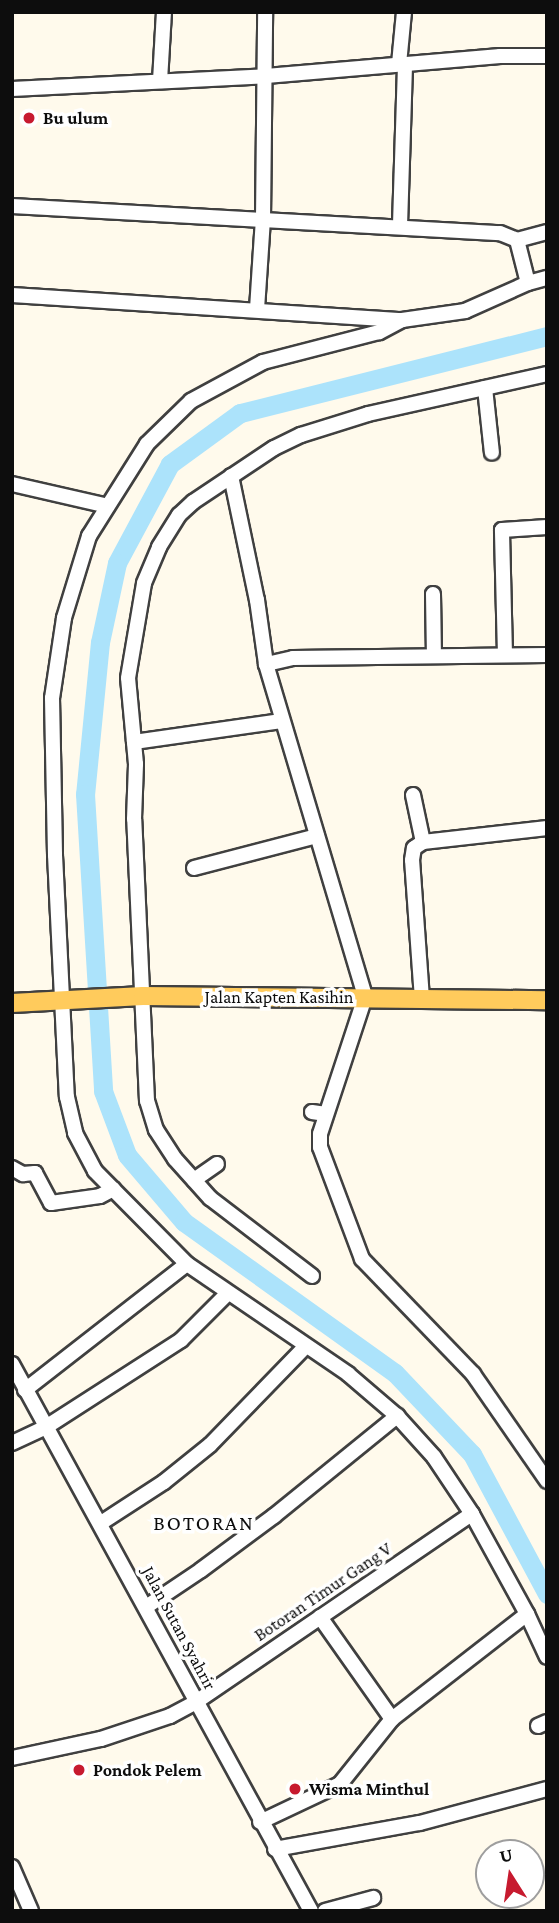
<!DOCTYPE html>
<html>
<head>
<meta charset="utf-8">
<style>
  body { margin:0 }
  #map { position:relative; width:559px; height:1923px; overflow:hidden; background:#fffaec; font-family:"Crimson Pro",serif }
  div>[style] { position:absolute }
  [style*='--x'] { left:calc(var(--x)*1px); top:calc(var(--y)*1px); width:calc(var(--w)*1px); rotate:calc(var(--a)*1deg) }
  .river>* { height:19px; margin:-9.5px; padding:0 9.5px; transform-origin:9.5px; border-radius:9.5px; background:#ace3fb }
  .roads { filter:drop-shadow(2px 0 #404040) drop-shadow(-2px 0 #404040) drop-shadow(0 2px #404040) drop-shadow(0 -2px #404040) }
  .minor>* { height:14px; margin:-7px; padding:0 7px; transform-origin:7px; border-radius:7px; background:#fff }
  .major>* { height:18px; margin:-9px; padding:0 9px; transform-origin:9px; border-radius:9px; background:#ffcb5c }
  .dots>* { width:19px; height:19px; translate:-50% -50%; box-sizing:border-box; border:4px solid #fff; border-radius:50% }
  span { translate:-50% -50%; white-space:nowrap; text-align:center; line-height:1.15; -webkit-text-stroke:7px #fff; paint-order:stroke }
  .poi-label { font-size:18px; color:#0d0d0d; font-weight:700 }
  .left { translate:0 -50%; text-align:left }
  .street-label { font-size:18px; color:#0d0d0d }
  .quarter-label { font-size:21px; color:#0d0d0d; letter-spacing:2px }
  .frame { position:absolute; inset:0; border:14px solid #0d0d0d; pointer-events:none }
  .north { position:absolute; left:475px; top:1839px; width:70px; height:70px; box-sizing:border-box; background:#fff; border:2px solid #9e9e9e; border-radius:50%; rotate:348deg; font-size:19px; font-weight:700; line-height:28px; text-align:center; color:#0d0d0d }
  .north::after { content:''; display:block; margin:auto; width:24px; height:32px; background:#c71a2f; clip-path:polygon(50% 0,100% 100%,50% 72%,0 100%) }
</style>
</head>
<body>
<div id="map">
  <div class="river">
    <div style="--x:547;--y:336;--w:317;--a:165.9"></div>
    <div style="--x:240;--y:413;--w:87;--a:143.9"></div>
    <div style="--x:170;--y:464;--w:112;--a:118.2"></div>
    <div style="--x:117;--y:563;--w:81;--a:102.1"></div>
    <div style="--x:100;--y:642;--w:153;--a:95.6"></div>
    <div style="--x:85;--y:794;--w:298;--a:86.5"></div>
    <div style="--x:103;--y:1091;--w:68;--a:69.4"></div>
    <div style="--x:127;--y:1155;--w:88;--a:49.6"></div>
    <div style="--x:184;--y:1222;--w:259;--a:35.6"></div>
    <div style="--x:395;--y:1373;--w:112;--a:46.5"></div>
    <div style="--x:472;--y:1454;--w:159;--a:61.8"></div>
  </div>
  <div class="roads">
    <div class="minor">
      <div style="--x:399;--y:64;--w:52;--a:-84.5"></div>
      <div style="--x:160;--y:81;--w:69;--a:-86.7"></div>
      <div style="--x:12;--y:89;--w:254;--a:-2.9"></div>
      <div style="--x:266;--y:76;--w:235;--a:-4.9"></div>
      <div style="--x:500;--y:56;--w:47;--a:0"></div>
      <div style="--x:12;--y:206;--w:489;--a:3.2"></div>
      <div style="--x:500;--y:233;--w:18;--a:22"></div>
      <div style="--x:517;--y:240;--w:44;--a:75.7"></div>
      <div style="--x:528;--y:283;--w:20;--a:-15"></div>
      <div style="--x:400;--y:225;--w:161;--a:-88.2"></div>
      <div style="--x:517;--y:240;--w:31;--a:-15"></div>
      <div style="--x:12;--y:295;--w:391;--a:3.7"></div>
      <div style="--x:402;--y:320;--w:64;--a:-8.1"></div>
      <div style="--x:465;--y:311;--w:69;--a:-24"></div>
      <div style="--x:257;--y:309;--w:90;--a:-86.2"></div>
      <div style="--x:263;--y:219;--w:207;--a:-89.4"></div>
      <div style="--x:402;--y:320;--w:26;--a:152"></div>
      <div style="--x:379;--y:332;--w:120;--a:165.5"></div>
      <div style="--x:263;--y:362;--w:82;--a:151.6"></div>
      <div style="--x:191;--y:401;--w:62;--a:135.7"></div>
      <div style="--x:147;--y:444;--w:109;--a:122.2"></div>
      <div style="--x:89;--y:536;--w:86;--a:107"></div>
      <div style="--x:64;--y:618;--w:81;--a:98.5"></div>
      <div style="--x:52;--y:698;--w:157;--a:88.9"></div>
      <div style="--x:55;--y:855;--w:242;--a:87.2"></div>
      <div style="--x:67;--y:1097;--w:37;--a:77"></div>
      <div style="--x:75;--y:1133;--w:43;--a:62.2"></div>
      <div style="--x:95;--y:1171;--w:131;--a:45.3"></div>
      <div style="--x:187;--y:1264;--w:195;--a:34.3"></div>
      <div style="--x:348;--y:1374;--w:65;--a:40.6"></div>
      <div style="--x:397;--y:1416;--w:55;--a:47.9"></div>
      <div style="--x:434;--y:1457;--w:69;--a:56.3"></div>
      <div style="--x:472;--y:1514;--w:114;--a:61.2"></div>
      <div style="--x:527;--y:1614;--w:47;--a:65.1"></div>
      <div style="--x:485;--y:388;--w:65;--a:83.9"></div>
      <div style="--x:231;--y:476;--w:127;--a:78.2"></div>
      <div style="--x:257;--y:600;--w:65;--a:82"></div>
      <div style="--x:12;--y:484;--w:98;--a:12.9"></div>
      <div style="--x:433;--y:594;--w:62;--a:89.1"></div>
      <div style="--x:505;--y:655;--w:125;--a:-91.4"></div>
      <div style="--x:502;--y:530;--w:45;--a:-3.8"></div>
      <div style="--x:547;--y:655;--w:254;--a:179.3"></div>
      <div style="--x:293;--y:658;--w:28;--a:167"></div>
      <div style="--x:266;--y:664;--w:347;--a:73.4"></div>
      <div style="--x:365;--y:997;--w:144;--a:108.2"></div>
      <div style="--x:320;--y:1134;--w:13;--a:90"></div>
      <div style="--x:320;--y:1147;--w:120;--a:69.4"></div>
      <div style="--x:362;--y:1259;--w:160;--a:46"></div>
      <div style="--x:473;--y:1374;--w:130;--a:55.3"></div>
      <div style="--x:134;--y:742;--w:149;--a:-8.1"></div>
      <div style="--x:413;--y:795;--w:48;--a:78"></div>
      <div style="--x:194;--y:868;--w:127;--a:-14.6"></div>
      <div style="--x:422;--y:999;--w:139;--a:-94.1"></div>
      <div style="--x:412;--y:860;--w:12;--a:-81"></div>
      <div style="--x:414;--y:848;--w:11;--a:-34"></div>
      <div style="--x:423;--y:842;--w:125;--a:-6.4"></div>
      <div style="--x:312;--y:1112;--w:14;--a:8"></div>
      <div style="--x:12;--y:1168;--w:13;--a:29"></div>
      <div style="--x:23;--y:1174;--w:12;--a:-5"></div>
      <div style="--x:35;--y:1173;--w:34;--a:62"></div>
      <div style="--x:51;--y:1203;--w:49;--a:-8.1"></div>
      <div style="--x:100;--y:1196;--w:15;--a:-28"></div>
      <div style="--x:194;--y:1180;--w:28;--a:-35"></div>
      <div style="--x:312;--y:1276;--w:128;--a:-142.6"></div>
      <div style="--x:210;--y:1198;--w:52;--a:-131.9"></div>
      <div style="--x:175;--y:1159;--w:35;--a:-123"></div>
      <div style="--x:156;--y:1130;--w:30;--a:-107"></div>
      <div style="--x:147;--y:1101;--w:282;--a:-92.6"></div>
      <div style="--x:134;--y:819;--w:55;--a:-87.9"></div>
      <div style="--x:136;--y:764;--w:86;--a:-95.3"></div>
      <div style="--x:128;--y:678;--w:96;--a:-80.4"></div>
      <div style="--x:144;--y:583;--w:39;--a:-67"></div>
      <div style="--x:159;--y:547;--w:38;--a:-58"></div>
      <div style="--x:179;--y:515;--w:19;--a:-43"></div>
      <div style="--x:193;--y:502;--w:97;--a:-33.7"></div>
      <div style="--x:274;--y:448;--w:30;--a:-26"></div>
      <div style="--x:301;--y:435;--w:70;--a:-17.4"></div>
      <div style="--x:368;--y:414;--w:183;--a:-12.6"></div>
      <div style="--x:12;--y:1364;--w:623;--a:61.34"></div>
      <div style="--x:25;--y:1390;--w:205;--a:-37.9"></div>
      <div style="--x:12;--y:1443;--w:38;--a:-25"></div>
      <div style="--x:46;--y:1427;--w:161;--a:-32.8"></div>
      <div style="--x:181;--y:1340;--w:65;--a:-45"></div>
      <div style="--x:101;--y:1523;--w:75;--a:-33.1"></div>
      <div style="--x:164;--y:1482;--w:59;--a:-38.8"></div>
      <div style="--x:210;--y:1445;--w:136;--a:-45.9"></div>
      <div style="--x:146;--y:1607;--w:66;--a:-33.9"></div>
      <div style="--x:201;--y:1570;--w:91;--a:-36.5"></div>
      <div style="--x:274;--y:1516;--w:159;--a:-39.1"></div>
      <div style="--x:320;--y:1617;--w:125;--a:54.8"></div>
      <div style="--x:538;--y:1726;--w:10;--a:-24"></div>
      <div style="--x:12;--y:1758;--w:91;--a:-12.1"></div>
      <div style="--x:101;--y:1739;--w:73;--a:-18.4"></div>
      <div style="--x:170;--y:1716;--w:30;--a:-28"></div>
      <div style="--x:196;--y:1702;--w:334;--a:-34.3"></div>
      <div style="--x:260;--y:1822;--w:89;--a:-25.4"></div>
      <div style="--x:340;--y:1784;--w:83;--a:-51.3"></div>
      <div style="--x:392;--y:1719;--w:171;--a:-37.9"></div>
      <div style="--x:275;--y:1849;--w:147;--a:-10.2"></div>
      <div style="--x:420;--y:1823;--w:131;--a:-15"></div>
      <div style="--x:12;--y:1867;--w:48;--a:66.6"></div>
      <div style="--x:325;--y:1911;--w:50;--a:-15.2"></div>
    </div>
    <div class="major">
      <div style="--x:12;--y:1003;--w:131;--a:-3.1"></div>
      <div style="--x:143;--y:996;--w:404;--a:0.6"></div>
    </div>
  </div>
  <div class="dots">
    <div style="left:29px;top:118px;background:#c71a2f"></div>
    <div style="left:79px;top:1770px;background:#c71a2f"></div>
    <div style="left:295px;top:1789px;background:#c71a2f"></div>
  </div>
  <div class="poi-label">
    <span class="left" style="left:43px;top:118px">Bu ulum</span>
    <span class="left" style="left:93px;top:1770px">Pondok Pelem</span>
    <span class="left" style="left:309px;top:1789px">Wisma Minthul</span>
  </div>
  <div class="street-label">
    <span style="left:279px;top:997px">Jalan Kapten Kasihin</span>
    <span style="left:323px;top:1592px;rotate:-34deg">Botoran Timur Gang V</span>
    <span style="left:179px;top:1628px;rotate:62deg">Jalan Sutan Syahrir</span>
  </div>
  <div class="quarter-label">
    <span style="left:204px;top:1523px">BOTORAN</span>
  </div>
  <div class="frame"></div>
  <div class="north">U</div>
</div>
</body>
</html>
